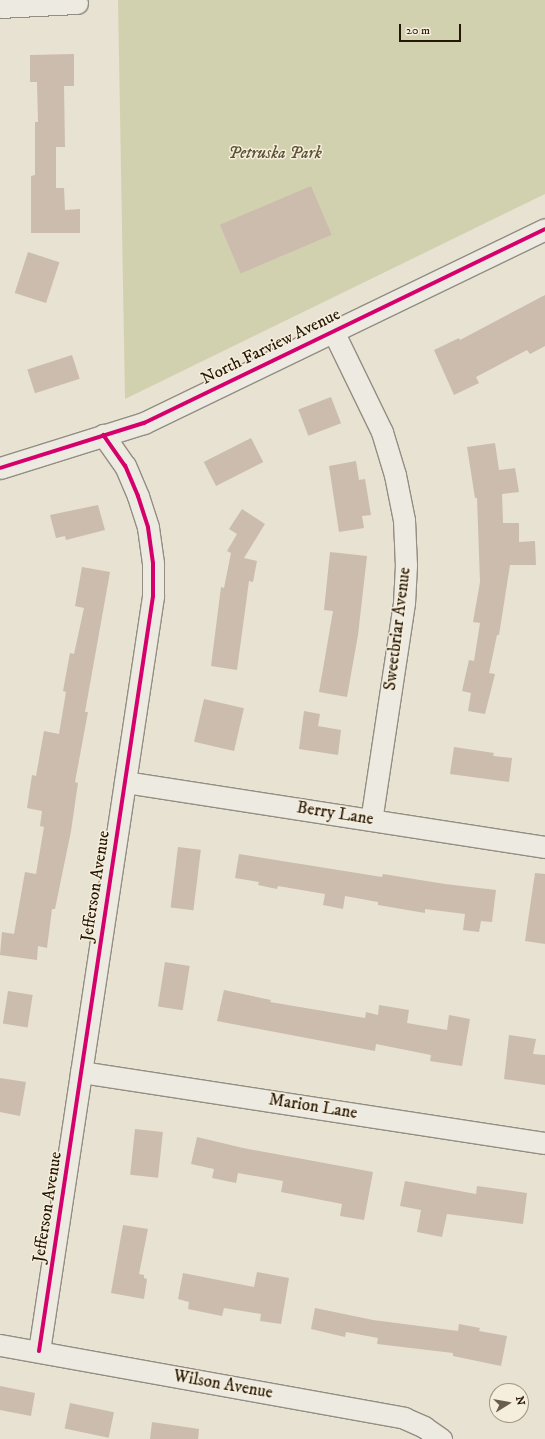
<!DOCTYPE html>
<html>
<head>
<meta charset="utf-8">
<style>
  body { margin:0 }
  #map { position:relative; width:545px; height:1439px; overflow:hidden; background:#e8e2d2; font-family:"IM FELL DW Pica",serif }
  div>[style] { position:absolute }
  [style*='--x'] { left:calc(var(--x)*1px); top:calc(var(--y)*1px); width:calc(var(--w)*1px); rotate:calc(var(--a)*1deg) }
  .green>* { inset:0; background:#d2d1af }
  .building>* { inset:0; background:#cbbcae; transform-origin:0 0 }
  .roads { filter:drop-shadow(1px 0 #938d82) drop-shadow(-1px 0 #938d82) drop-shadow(0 1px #938d82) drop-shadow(0 -1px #938d82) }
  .minor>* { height:21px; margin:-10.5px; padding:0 10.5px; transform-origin:10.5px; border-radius:10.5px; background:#edeae1 }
  .cycleway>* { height:4px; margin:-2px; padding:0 2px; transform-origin:2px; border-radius:2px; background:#d6006c }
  span { translate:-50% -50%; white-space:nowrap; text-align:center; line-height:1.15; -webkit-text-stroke:3px #f6eedc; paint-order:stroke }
  .park-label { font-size:17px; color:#5c5336; font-style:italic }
  .street-label { font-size:17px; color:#261605 }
  .north { position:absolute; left:489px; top:1383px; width:40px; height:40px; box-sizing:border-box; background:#f6eedc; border:1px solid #a39886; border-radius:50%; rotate:79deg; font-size:11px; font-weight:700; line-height:16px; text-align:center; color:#261605 }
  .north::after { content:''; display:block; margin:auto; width:14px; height:18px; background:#6a5d4d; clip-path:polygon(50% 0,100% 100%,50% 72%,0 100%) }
  .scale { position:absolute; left:399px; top:24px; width:62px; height:18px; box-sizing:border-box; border:2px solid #261605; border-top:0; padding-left:5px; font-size:12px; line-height:14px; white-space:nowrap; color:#261605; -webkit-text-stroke:3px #f6eedc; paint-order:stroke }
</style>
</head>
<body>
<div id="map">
  <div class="green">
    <div style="clip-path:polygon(118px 0,545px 0,545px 194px,125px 399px)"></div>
  </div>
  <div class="building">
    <div style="clip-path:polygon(74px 54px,74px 86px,64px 86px,65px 147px,56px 147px,56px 188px,64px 188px,65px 210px,80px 209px,80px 233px,31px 233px,31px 176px,35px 175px,35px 122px,38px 122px,37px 82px,30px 82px,30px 55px)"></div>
    <div style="left:311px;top:186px;width:53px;height:99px;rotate:67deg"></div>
    <div style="left:28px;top:252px;width:33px;height:43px;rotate:18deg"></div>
    <div style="clip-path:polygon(545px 295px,545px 346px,530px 354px,527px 350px,476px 377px,479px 383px,454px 395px,434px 350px,459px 338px,460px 340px)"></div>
    <div style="left:72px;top:355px;width:25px;height:47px;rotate:72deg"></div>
    <div style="left:331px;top:397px;width:28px;height:35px;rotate:69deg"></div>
    <div style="left:251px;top:438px;width:27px;height:53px;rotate:63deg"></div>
    <div style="clip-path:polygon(495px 443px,499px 470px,515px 468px,519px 492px,502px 494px,503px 523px,519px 523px,519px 542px,535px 541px,536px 565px,510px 565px,499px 635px,497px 635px,489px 673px,495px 674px,485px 714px,468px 711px,471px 693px,462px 691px,469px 660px,474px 661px,480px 623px,473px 622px,480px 582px,477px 498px,475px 498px,467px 447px)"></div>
    <div style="clip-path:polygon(356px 461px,359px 480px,365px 479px,371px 515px,362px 516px,364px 528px,339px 532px,329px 466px)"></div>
    <div style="clip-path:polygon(98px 505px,105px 530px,66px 540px,65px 536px,56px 538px,50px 515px)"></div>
    <div style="clip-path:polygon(242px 509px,265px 524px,244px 558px,257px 561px,253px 582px,249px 581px,237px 670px,211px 666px,221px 587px,224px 588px,231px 553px,227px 551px,237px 534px,229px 529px)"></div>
    <div style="clip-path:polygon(330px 552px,367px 556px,358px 635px,347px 697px,319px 692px,333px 611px,324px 610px)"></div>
    <div style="clip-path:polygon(82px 567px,110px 572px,85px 712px,88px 712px,75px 782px,78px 783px,71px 831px,55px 909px,52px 909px,47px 948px,38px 946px,37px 960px,0 955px,2px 932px,14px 934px,25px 872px,36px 874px,44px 827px,40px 826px,42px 811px,27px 808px,32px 775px,36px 776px,44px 731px,59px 734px,66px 692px,63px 691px,70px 653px,74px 654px,84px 608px,75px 606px)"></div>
    <div style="left:204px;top:699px;width:41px;height:44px;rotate:13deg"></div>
    <div style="clip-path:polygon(304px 711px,320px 714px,318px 726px,341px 730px,338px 755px,299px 749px)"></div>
    <div style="clip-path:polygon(454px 747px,494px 753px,493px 756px,512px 758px,509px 782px,450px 774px)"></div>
    <div style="left:178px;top:847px;width:23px;height:61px;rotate:7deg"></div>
    <div style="clip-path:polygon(239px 854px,382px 877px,383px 874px,445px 884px,496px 890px,492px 922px,481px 921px,479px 932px,463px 930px,465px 914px,425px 909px,425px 913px,378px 905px,378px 902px,345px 896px,343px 909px,323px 905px,325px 894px,278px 886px,277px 889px,258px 885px,259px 882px,235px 878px)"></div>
    <div style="clip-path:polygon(535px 873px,545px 874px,545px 944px,525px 941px)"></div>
    <div style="left:165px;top:962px;width:25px;height:45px;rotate:9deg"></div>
    <div style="clip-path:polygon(224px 990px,271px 1000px,270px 1002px,365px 1018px,366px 1012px,378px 1015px,379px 1005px,409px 1010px,407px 1023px,447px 1030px,449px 1015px,470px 1019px,462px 1066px,430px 1061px,431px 1055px,376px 1044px,375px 1051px,217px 1021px)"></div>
    <div style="left:8px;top:991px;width:25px;height:33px;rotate:9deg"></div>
    <div style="clip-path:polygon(509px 1035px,536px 1039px,533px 1054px,545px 1055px,545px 1085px,504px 1079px)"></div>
    <div style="clip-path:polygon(0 1078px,26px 1082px,20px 1116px,0 1112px)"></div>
    <div style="left:135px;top:1129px;width:28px;height:46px;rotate:6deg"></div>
    <div style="clip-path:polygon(197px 1137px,243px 1148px,373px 1172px,364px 1220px,340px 1216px,342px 1204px,281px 1192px,283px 1181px,238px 1173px,236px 1183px,212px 1178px,214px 1169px,191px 1164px)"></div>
    <div style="clip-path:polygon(405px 1181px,476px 1194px,477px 1186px,527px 1193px,523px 1224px,447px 1214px,442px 1237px,417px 1232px,421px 1210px,400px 1206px)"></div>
    <div style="clip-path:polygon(123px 1225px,148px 1229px,139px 1274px,144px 1275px,144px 1278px,147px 1279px,144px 1299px,111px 1293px)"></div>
    <div style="clip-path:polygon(257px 1272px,289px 1278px,281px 1324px,260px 1321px,261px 1314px,224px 1308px,222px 1316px,188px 1309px,189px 1302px,178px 1299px,183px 1273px,254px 1287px)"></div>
    <div style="clip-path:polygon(315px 1308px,373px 1320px,458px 1331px,459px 1324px,480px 1328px,479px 1331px,507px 1336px,501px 1366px,453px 1356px,453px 1353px,377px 1344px,378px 1338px,346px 1332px,345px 1337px,311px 1329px)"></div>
    <div style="clip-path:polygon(0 1386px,35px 1393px,31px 1416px,0 1410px)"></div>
    <div style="left:70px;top:1403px;width:45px;height:26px;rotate:12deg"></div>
    <div style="clip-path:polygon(152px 1422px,199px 1429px,198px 1439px,150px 1439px)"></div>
  </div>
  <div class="roads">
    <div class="minor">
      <div style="--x:0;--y:7;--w:77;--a:-3"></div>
      <div style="--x:333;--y:331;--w:112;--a:64.1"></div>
      <div style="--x:382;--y:432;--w:45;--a:73.2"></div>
      <div style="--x:395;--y:475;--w:46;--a:78.7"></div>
      <div style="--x:404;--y:520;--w:45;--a:87.5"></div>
      <div style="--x:406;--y:565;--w:38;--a:93"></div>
      <div style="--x:404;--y:603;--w:219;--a:98.6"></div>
      <div style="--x:0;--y:468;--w:151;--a:-17.4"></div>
      <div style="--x:144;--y:423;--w:445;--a:-25.8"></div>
      <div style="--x:125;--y:782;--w:425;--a:8.8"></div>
      <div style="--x:81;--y:1072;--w:469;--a:8.7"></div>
      <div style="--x:0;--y:1345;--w:411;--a:10.2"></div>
      <div style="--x:404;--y:1418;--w:22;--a:24"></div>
      <div style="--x:424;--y:1427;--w:21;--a:35"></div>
      <div style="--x:39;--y:1351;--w:764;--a:-81.41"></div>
      <div style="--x:153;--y:596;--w:33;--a:-90"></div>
      <div style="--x:153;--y:563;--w:36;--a:-98"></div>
      <div style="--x:148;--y:527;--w:33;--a:-108"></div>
      <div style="--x:138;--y:496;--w:33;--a:-113"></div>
      <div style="--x:125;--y:466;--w:38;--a:-125"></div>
    </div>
  </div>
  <div class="cycleway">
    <div style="--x:0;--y:468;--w:151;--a:-17.4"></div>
    <div style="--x:144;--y:423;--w:445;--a:-25.8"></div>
    <div style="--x:39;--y:1351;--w:764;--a:-81.41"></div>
    <div style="--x:153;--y:596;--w:33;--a:-90"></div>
    <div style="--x:153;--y:563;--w:36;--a:-98"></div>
    <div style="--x:148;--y:527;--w:33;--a:-108"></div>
    <div style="--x:138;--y:496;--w:33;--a:-113"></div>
    <div style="--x:125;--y:466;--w:38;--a:-125"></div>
  </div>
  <div class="park-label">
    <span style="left:275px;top:154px">Petruska Park</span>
  </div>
  <div class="street-label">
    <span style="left:271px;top:347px;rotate:-26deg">North Farview Avenue</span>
    <span style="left:398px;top:629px;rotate:-83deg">Sweetbriar Avenue</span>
    <span style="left:335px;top:814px;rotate:9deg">Berry Lane</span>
    <span style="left:96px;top:886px;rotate:-81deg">Jefferson Avenue</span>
    <span style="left:313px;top:1107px;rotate:9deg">Marion Lane</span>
    <span style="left:48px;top:1207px;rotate:-81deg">Jefferson Avenue</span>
    <span style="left:223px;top:1385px;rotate:10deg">Wilson Avenue</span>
  </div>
  <div class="north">N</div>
  <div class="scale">20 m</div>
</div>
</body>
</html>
